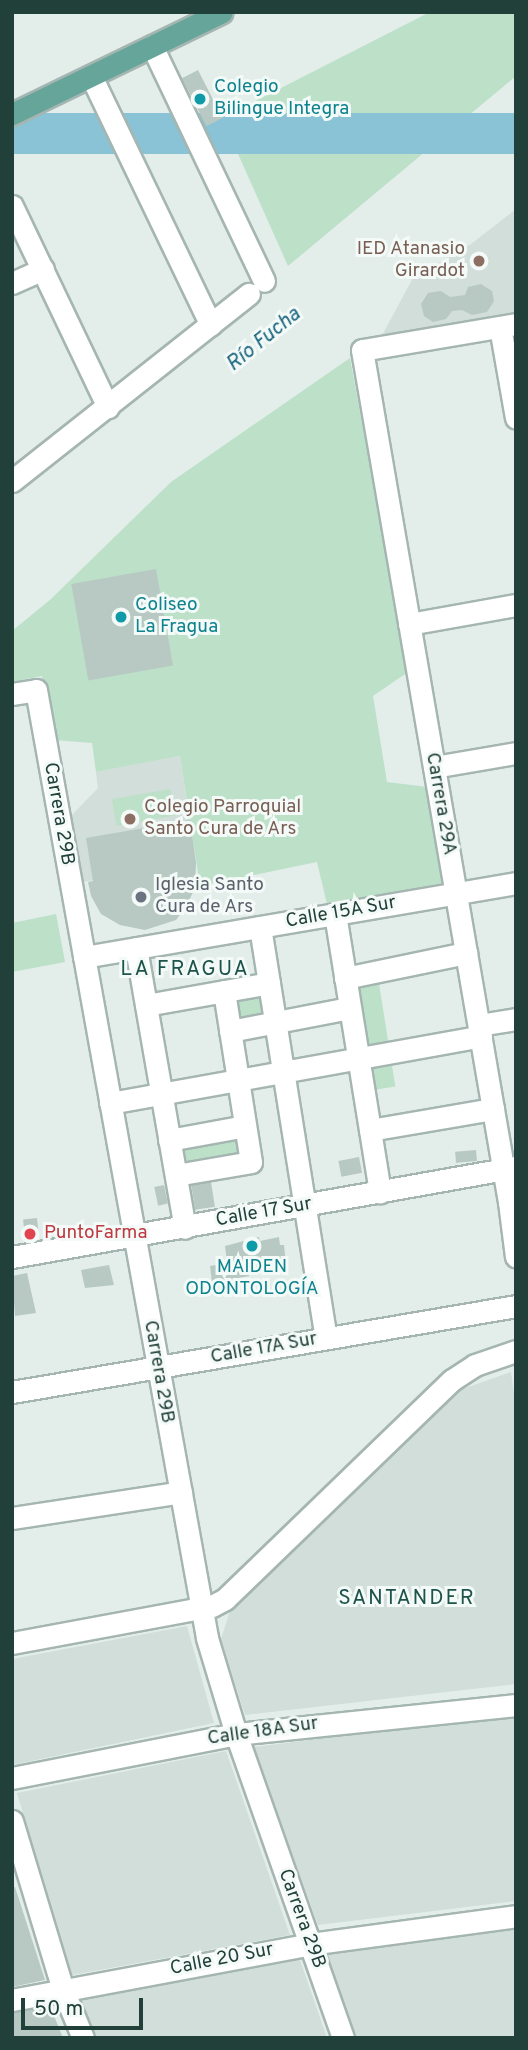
<!DOCTYPE html>
<html>
<head>
<meta charset="utf-8">
<style>
  body { margin:0 }
  #map { position:relative; width:528px; height:2050px; overflow:hidden; background:#e3eeea; font-family:Overpass,sans-serif }
  div>[style] { position:absolute }
  [style*='--x'] { left:calc(var(--x)*1px); top:calc(var(--y)*1px); width:calc(var(--w)*1px); rotate:calc(var(--a)*1deg) }
  .built>* { inset:0; background:#d1ded9 }
  .green>* { inset:0; background:#bce0c8; transform-origin:0 0 }
  .water>* { inset:0; background:#89c3d5; transform-origin:0 0 }
  .building>* { inset:0; background:#b8c9c3; transform-origin:0 0 }
  .roads { filter:drop-shadow(2px 0 #a5b6b2) drop-shadow(-2px 0 #a5b6b2) drop-shadow(0 2px #a5b6b2) drop-shadow(0 -2px #a5b6b2) }
  .minor>* { height:21px; margin:-10.5px; padding:0 10.5px; transform-origin:10.5px; border-radius:10.5px; background:#fff }
  .major>* { height:21px; margin:-10.5px; padding:0 10.5px; transform-origin:10.5px; border-radius:10.5px; background:#66a59a }
  .dots>* { width:19px; height:19px; translate:-50% -50%; box-sizing:border-box; border:4px solid #f4faf7; border-radius:50% }
  span { translate:-50% -50%; white-space:nowrap; text-align:center; line-height:1.15; -webkit-text-stroke:6px #f4faf7; paint-order:stroke }
  .culture-label { font-size:19px; color:#0d838f }
  .left { translate:0 -50%; text-align:left }
  .education-label { font-size:19px; color:#785e54 }
  .right { translate:-100% -50%; text-align:right }
  .street-label { font-size:19px; color:#22403a }
  .worship-label { font-size:19px; color:#5b616d }
  .health-label { font-size:19px; color:#be3a42 }
  .water-label { font-size:21px; color:#19667f; font-style:italic }
  .neighbourhood-label { font-size:21px; color:#1d534a; letter-spacing:2px }
  .frame { position:absolute; inset:0; border:14px solid #22403a; pointer-events:none }
  .scale { position:absolute; left:21px; top:1998px; width:122px; height:32px; box-sizing:border-box; border:4px solid #22403a; border-top:0; padding-left:9px; font-size:21px; line-height:24px; white-space:nowrap; color:#22403a; -webkit-text-stroke:5px #f4faf7; paint-order:stroke }
</style>
</head>
<body>
<div id="map">
  <div class="built">
    <div style="clip-path:polygon(516px 209px,516px 316px,379px 341px,413px 278px,471px 244px)"></div>
    <div style="clip-path:polygon(180px 756px,196px 863px,83px 882px,70px 817px,98px 788px,96px 772px)"></div>
    <div style="clip-path:polygon(511px 1372px,516px 1408px,516px 1684px,245px 1715px,221px 1639px,230px 1611px,460px 1390px)"></div>
    <div style="clip-path:polygon(187px 1626px,214px 1723px,12px 1765px,12px 1659px)"></div>
    <div style="clip-path:polygon(516px 1714px,516px 1901px,318px 1925px,254px 1747px)"></div>
    <div style="clip-path:polygon(226px 1751px,290px 1935px,72px 1975px,17px 1793px)"></div>
    <div style="clip-path:polygon(516px 1926px,516px 2038px,354px 2038px,325px 1953px)"></div>
    <div style="clip-path:polygon(299px 1957px,327px 2038px,91px 2038px,76px 2001px)"></div>
  </div>
  <div class="green">
    <div style="clip-path:polygon(430px 12px,516px 12px,516px 76px,288px 266px,222px 118px)"></div>
    <div style="clip-path:polygon(350px 358px,408px 672px,373px 696px,387px 782px,428px 787px,444px 883px,327px 904px,317px 862px,200px 886px,180px 756px,96px 772px,92px 743px,54px 740px,42px 676px,12px 682px,12px 631px,51px 599px,171px 482px)"></div>
    <div style="left:170px;top:789px;width:27px;height:59px;rotate:80deg"></div>
    <div style="clip-path:polygon(56px 914px,65px 962px,12px 972px,12px 923px)"></div>
    <div style="left:377px;top:971px;width:117px;height:33px;rotate:81deg"></div>
    <div style="left:269px;top:983px;width:40px;height:46px;rotate:80deg"></div>
    <div style="left:243px;top:1128px;width:35px;height:73px;rotate:78deg"></div>
  </div>
  <div class="water">
    <div style="left:516px;top:113px;width:41px;height:649px;rotate:90deg"></div>
  </div>
  <div class="building">
    <div style="left:198px;top:70px;width:54px;height:18px;rotate:63deg"></div>
    <div style="clip-path:polygon(481px 284px,492px 291px,494px 301px,487px 312px,472px 315px,462px 310px,452px 311px,446px 319px,433px 322px,424px 316px,421px 304px,428px 293px,441px 291px,450px 297px,465px 295px,468px 287px)"></div>
    <div style="left:156px;top:569px;width:98px;height:86px;rotate:80deg"></div>
    <div style="clip-path:polygon(190px 820px,196px 863px,195px 888px,186px 907px,176px 920px,145px 930px,120px 925px,101px 914px,91px 896px,88px 882px,93px 881px,86px 838px)"></div>
    <div style="left:476px;top:1150px;width:11px;height:21px;rotate:85deg"></div>
    <div style="left:359px;top:1157px;width:16px;height:21px;rotate:79deg"></div>
    <div style="left:211px;top:1182px;width:25px;height:20px;rotate:81deg"></div>
    <div style="left:164px;top:1185px;width:19px;height:10px;rotate:78deg"></div>
    <div style="left:37px;top:1218px;width:19px;height:14px;rotate:84deg"></div>
    <div style="clip-path:polygon(259px 1237px,260px 1241px,279px 1237px,280px 1245px,284px 1245px,286px 1264px,249px 1273px,249px 1276px,212px 1283px,210px 1266px,227px 1263px,225px 1246px)"></div>
    <div style="clip-path:polygon(109px 1265px,114px 1285px,85px 1288px,81px 1270px)"></div>
    <div style="clip-path:polygon(27px 1273px,36px 1313px,15px 1316px,12px 1276px)"></div>
    <div style="clip-path:polygon(12px 1887px,15px 1887px,45px 1980px,12px 1987px)"></div>
    <div style="clip-path:polygon(50px 2006px,63px 2038px,12px 2038px,12px 2013px)"></div>
  </div>
  <div class="roads">
    <div class="minor">
      <div style="--x:152;--y:46;--w:260;--a:64.5"></div>
      <div style="--x:91;--y:76;--w:276;--a:64.3"></div>
      <div style="--x:12;--y:206;--w:223;--a:64.5"></div>
      <div style="--x:12;--y:283;--w:34;--a:-24"></div>
      <div style="--x:516;--y:324;--w:156;--a:170.4"></div>
      <div style="--x:362;--y:350;--w:865;--a:80.21"></div>
      <div style="--x:509;--y:1202;--w:55;--a:82.7"></div>
      <div style="--x:500;--y:327;--w:92;--a:80"></div>
      <div style="--x:12;--y:481;--w:302;--a:-38.3"></div>
      <div style="--x:409;--y:624;--w:109;--a:-10.1"></div>
      <div style="--x:12;--y:694;--w:24;--a:-9"></div>
      <div style="--x:36;--y:690;--w:963;--a:79.77"></div>
      <div style="--x:207;--y:1638;--w:100;--a:73.2"></div>
      <div style="--x:236;--y:1734;--w:322;--a:70.6"></div>
      <div style="--x:434;--y:767;--w:83;--a:-9.7"></div>
      <div style="--x:335;--y:914;--w:282;--a:80.8"></div>
      <div style="--x:260;--y:927;--w:416;--a:80.9"></div>
      <div style="--x:136;--y:948;--w:284;--a:80.1"></div>
      <div style="--x:84;--y:957;--w:438;--a:-9.7"></div>
      <div style="--x:345;--y:978;--w:124;--a:-11.7"></div>
      <div style="--x:146;--y:1005;--w:125;--a:-10.1"></div>
      <div style="--x:479;--y:1025;--w:37;--a:-9"></div>
      <div style="--x:230;--y:1031;--w:122;--a:-10.9"></div>
      <div style="--x:110;--y:1103;--w:377;--a:-10.2"></div>
      <div style="--x:370;--y:1130;--w:125;--a:-9.7"></div>
      <div style="--x:169;--y:1140;--w:77;--a:-10.4"></div>
      <div style="--x:176;--y:1175;--w:76;--a:-9.8"></div>
      <div style="--x:251;--y:1162;--w:173;--a:-99"></div>
      <div style="--x:12;--y:1257;--w:512;--a:-10.12"></div>
      <div style="--x:12;--y:1392;--w:511;--a:-9.68"></div>
      <div style="--x:12;--y:1518;--w:171;--a:-8.7"></div>
      <div style="--x:12;--y:1643;--w:203;--a:-10.5"></div>
      <div style="--x:212;--y:1606;--w:15;--a:-28"></div>
      <div style="--x:225;--y:1599;--w:315;--a:-44"></div>
      <div style="--x:452;--y:1380;--w:27;--a:-33"></div>
      <div style="--x:475;--y:1365;--w:43;--a:-18.9"></div>
      <div style="--x:12;--y:1778;--w:228;--a:-11.1"></div>
      <div style="--x:236;--y:1734;--w:281;--a:-5.9"></div>
      <div style="--x:12;--y:1821;--w:177;--a:73.2"></div>
      <div style="--x:63;--y:1990;--w:52;--a:67.4"></div>
      <div style="--x:12;--y:2000;--w:303;--a:-10.6"></div>
      <div style="--x:310;--y:1944;--w:208;--a:-7.7"></div>
    </div>
    <div class="major">
      <div style="--x:12;--y:114;--w:233;--a:-25.9"></div>
    </div>
  </div>
  <div class="dots">
    <div style="left:200px;top:99px;background:#0f9aa8"></div>
    <div style="left:479px;top:261px;background:#8d6e63"></div>
    <div style="left:121px;top:617px;background:#0f9aa8"></div>
    <div style="left:130px;top:819px;background:#8d6e63"></div>
    <div style="left:141px;top:897px;background:#6b7280"></div>
    <div style="left:30px;top:1234px;background:#e0444e"></div>
    <div style="left:252px;top:1246px;background:#0f9aa8"></div>
  </div>
  <div class="culture-label">
    <span class="left" style="left:214px;top:99px">Colegio<br>Bilingue Integra</span>
    <span class="left" style="left:135px;top:617px">Coliseo<br>La Fragua</span>
    <span style="left:252px;top:1279px">MAIDEN<br>ODONTOLOGÍA</span>
  </div>
  <div class="education-label">
    <span class="right" style="left:465px;top:261px">IED Atanasio<br>Girardot</span>
    <span class="left" style="left:144px;top:819px">Colegio Parroquial<br>Santo Cura de Ars</span>
  </div>
  <div class="street-label">
    <span style="left:440px;top:804px;rotate:80deg">Carrera 29A</span>
    <span style="left:58px;top:814px;rotate:80deg">Carrera 29B</span>
    <span style="left:341px;top:913px;rotate:-10deg">Calle 15A Sur</span>
    <span style="left:264px;top:1213px;rotate:-10deg">Calle 17 Sur</span>
    <span style="left:264px;top:1349px;rotate:-10deg">Calle 17A Sur</span>
    <span style="left:158px;top:1372px;rotate:80deg">Carrera 29B</span>
    <span style="left:263px;top:1732px;rotate:-8deg">Calle 18A Sur</span>
    <span style="left:301px;top:1919px;rotate:70deg">Carrera 29B</span>
    <span style="left:222px;top:1960px;rotate:-11deg">Calle 20 Sur</span>
  </div>
  <div class="worship-label">
    <span class="left" style="left:155px;top:897px">Iglesia Santo<br>Cura de Ars</span>
  </div>
  <div class="health-label">
    <span class="left" style="left:44px;top:1234px">PuntoFarma</span>
  </div>
  <div class="water-label">
    <span style="left:264px;top:340px;rotate:-39deg">Río Fucha</span>
  </div>
  <div class="neighbourhood-label">
    <span style="left:185px;top:970px">LA FRAGUA</span>
    <span style="left:407px;top:1599px">SANTANDER</span>
  </div>
  <div class="frame"></div>
  <div class="scale">50 m</div>
</div>
</body>
</html>
